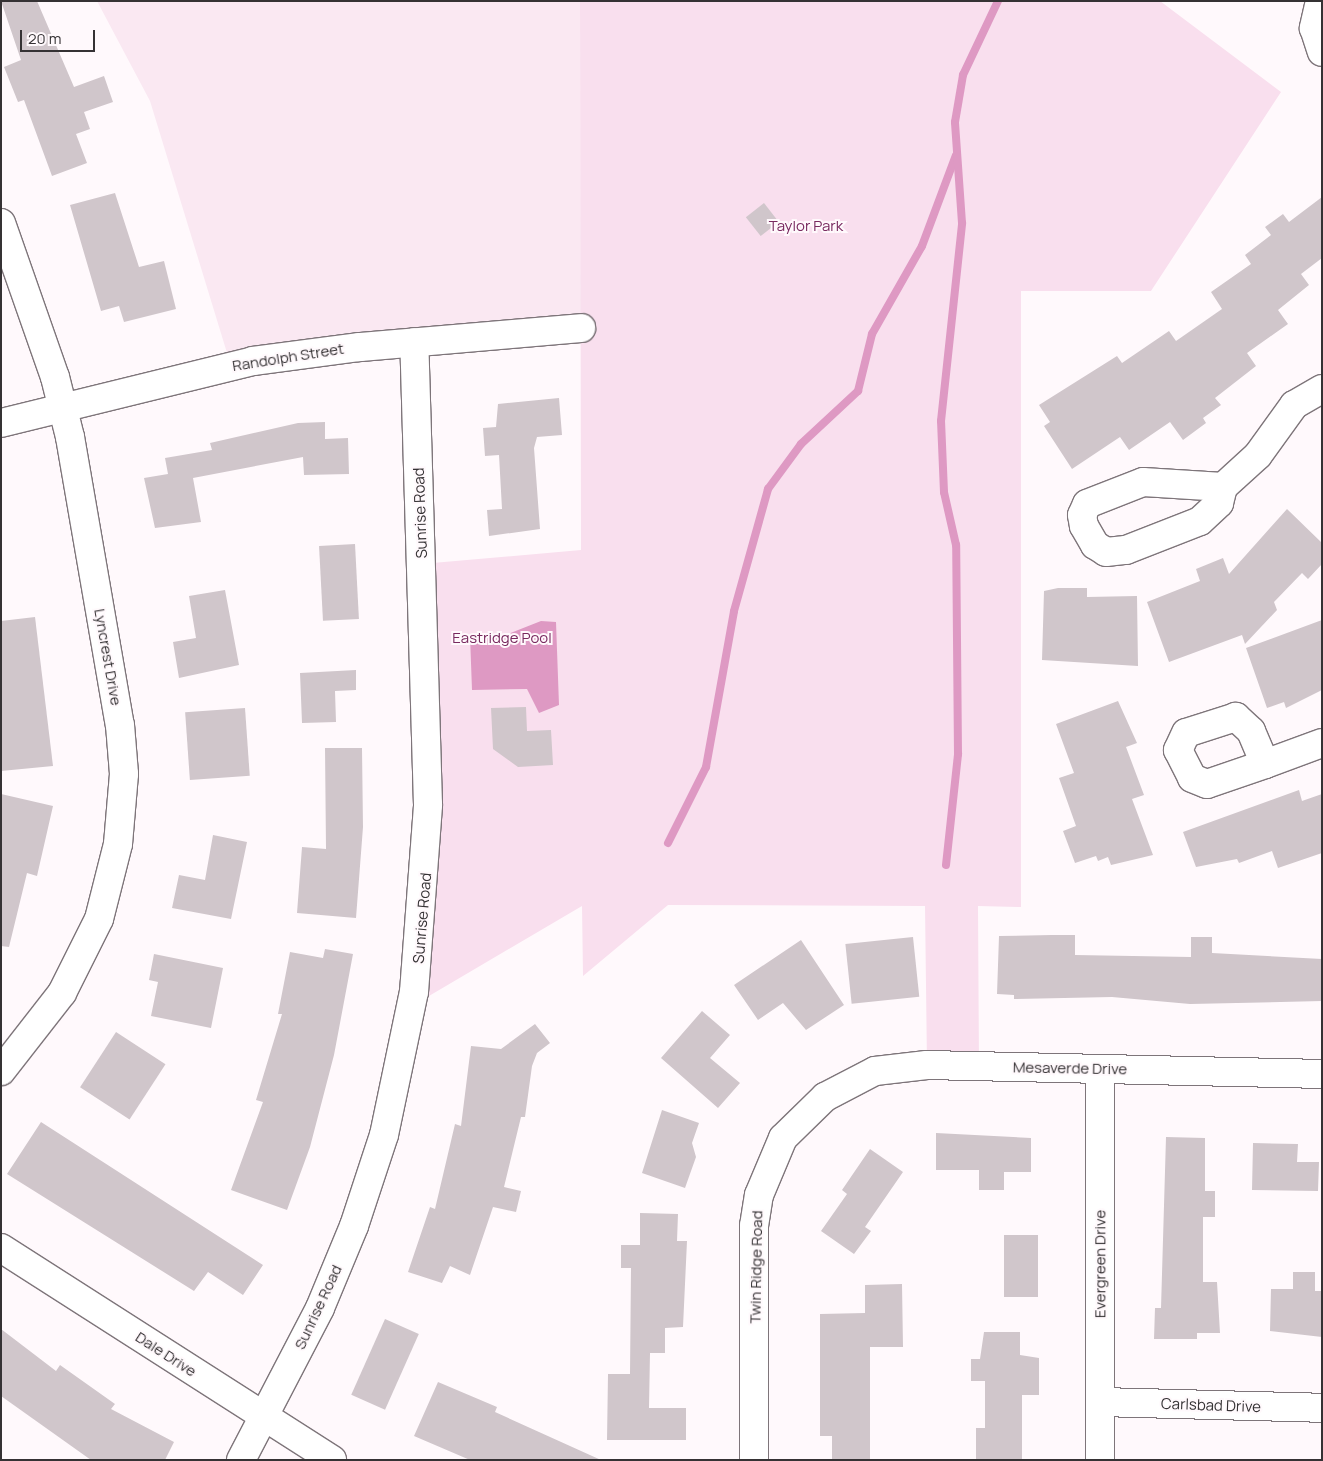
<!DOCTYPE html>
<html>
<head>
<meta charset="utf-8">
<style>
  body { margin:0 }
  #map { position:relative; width:1323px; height:1461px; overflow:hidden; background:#fff9fc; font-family:Manrope,sans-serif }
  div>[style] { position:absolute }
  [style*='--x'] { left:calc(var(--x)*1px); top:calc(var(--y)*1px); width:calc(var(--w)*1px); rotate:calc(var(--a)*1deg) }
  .built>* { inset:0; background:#fae8f2 }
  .green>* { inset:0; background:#f9dfee }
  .water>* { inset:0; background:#de99c3 }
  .stream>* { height:8px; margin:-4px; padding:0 4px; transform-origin:4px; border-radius:4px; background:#de99c3 }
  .building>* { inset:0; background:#d0c6cb; transform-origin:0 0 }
  .roads { filter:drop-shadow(1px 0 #7e757a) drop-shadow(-1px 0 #7e757a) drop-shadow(0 1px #7e757a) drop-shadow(0 -1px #7e757a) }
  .minor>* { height:28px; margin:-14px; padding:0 14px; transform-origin:14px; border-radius:14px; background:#fff }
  span { translate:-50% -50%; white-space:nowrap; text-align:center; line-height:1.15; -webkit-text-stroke:4px #fff9fc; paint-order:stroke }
  .park-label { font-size:15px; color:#78295f }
  .street-label { font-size:15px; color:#353234 }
  .frame { position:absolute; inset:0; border:2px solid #353234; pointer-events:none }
  .scale { position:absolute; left:20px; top:30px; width:75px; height:22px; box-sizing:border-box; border:2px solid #353234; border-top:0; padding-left:6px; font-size:15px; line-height:18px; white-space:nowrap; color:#353234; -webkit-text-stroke:4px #fff9fc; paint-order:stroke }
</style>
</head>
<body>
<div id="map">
  <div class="built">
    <div style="clip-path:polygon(97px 1px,580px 1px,581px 328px,231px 366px,150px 101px)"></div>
  </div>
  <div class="green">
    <div style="clip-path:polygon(580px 1px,1160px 1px,1281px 92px,1151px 291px,1021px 291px,1021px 907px,978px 906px,979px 1066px,927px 1065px,925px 906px,668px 905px,583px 976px,582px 906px,412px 1006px,421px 564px,581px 550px)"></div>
  </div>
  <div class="water">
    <div style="clip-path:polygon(541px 621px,556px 622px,559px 705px,539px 713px,527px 689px,472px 690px,470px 636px,503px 636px)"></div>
  </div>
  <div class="stream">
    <div style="--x:668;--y:843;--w:85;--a:-63.4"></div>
    <div style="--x:706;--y:767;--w:158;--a:-79.8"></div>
    <div style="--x:734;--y:611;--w:127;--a:-74.4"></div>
    <div style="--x:768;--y:489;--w:56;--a:-53.7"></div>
    <div style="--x:801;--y:444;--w:78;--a:-42.9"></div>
    <div style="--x:858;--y:391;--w:59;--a:-76.2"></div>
    <div style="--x:872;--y:334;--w:101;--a:-60.4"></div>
    <div style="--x:922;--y:246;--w:97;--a:-69.5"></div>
    <div style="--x:946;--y:865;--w:112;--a:-83.8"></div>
    <div style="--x:958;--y:754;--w:209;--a:-90.5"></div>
    <div style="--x:956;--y:545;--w:54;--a:-102.8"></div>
    <div style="--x:944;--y:492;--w:71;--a:-92.4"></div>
    <div style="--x:941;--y:421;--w:199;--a:-83.9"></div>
    <div style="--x:962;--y:223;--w:101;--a:-94"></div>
    <div style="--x:955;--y:122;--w:48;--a:-80.3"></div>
    <div style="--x:963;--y:75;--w:82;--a:-64.7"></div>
  </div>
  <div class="building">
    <div style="clip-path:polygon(1px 1px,37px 1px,74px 87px,104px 76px,113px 102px,84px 112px,90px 129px,76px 134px,87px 163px,52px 176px,24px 100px,18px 102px,4px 67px,21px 60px)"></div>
    <div style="clip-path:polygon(115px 193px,139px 267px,164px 261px,176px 309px,124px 322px,119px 306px,101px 311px,70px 205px)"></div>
    <div style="clip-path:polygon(1322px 197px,1322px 258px,1301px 274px,1309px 285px,1278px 310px,1288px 324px,1247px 353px,1256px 366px,1215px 398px,1221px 405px,1203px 418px,1206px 423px,1183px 440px,1170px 422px,1129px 450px,1120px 437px,1072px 469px,1044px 426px,1050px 422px,1039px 405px,1117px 356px,1122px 363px,1169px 331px,1176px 341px,1222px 309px,1211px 292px,1251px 264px,1245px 255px,1271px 235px,1265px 227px,1283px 214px,1289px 222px)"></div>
    <div style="left:764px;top:203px;width:24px;height:23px;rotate:52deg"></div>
    <div style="clip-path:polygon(559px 398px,562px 435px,537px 437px,534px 448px,540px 529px,489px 536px,487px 510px,502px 509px,499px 455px,485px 456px,483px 428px,496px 427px,498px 404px)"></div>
    <div style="clip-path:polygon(325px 422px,325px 439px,348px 438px,349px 474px,304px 475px,303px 457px,193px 478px,201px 522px,155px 528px,144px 478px,168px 474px,165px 458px,212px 450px,210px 443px,298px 423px)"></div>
    <div style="clip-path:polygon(1287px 509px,1322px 543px,1322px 564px,1308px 579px,1302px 573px,1274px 602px,1277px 610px,1245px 644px,1242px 635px,1169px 662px,1147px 602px,1200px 581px,1196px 569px,1223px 558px,1229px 574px)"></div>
    <div style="left:355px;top:544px;width:75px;height:36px;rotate:87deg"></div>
    <div style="clip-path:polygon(1058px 588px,1087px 588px,1087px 597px,1137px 596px,1138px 666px,1042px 660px,1044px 591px)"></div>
    <div style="clip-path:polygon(225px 590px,239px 665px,179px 678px,173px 642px,196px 638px,189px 596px)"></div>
    <div style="clip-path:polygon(35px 617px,53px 766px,1px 771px,1px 621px)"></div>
    <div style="clip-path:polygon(1322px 620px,1322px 690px,1286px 708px,1284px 702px,1267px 708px,1246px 648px)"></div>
    <div style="clip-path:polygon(356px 670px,356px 690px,335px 691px,336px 722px,302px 723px,300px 673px)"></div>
    <div style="clip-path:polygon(1118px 701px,1137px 743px,1126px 747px,1144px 795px,1132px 799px,1153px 855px,1111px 865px,1108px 857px,1098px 861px,1096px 856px,1075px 863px,1063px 831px,1076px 826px,1059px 778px,1074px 773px,1056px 724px)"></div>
    <div style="clip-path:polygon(526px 707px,527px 731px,551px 730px,553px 765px,518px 767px,493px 749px,491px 708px)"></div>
    <div style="left:245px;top:708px;width:68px;height:60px;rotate:86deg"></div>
    <div style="clip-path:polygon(325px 748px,362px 748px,363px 827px,356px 918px,297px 913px,302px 847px,326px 849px)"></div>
    <div style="clip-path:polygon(1299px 790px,1302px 801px,1322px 794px,1322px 853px,1278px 868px,1272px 851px,1239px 863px,1237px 859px,1196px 867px,1183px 832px)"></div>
    <div style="clip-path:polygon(1px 794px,53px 806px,37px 876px,27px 873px,9px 947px,1px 946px)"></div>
    <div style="clip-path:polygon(213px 835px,247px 842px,231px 919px,172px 908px,179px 875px,205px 880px)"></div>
    <div style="clip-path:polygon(1052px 935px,1075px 935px,1075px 955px,1191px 957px,1191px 937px,1212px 937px,1212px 953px,1322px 959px,1322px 1001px,1190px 1004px,1112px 997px,1014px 999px,1014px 995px,997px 994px,999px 936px)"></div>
    <div style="left:913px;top:937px;width:60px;height:68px;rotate:84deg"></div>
    <div style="clip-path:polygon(801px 940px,844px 1005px,806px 1030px,783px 1003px,758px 1020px,734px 985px)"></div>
    <div style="clip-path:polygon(325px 949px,353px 954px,334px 1055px,310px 1147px,287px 1210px,231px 1190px,263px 1102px,256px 1100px,282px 1014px,278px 1014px,290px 952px,323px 958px)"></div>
    <div style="clip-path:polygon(154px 954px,223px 968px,211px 1028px,151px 1016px,158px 982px,149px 980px)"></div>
    <div style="clip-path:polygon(702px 1011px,730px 1035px,710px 1058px,740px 1083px,718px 1108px,661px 1058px)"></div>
    <div style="clip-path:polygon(535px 1024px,550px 1043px,537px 1053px,532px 1066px,525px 1117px,521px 1117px,504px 1187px,521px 1191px,516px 1212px,493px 1207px,470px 1275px,450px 1266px,442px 1283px,408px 1272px,430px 1207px,435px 1209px,455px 1124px,461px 1126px,471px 1046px,501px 1049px)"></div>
    <div style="left:116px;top:1032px;width:59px;height:66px;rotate:33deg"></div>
    <div style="clip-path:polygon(662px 1110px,699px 1123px,692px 1143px,696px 1157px,685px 1188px,642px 1173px)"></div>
    <div style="clip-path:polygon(41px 1122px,263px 1265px,243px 1295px,208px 1272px,194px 1291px,7px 1174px)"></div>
    <div style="clip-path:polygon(936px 1133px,1031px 1138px,1031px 1172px,1004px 1172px,1004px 1190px,979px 1190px,979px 1170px,936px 1170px)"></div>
    <div style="clip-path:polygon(1166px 1137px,1205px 1138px,1205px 1191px,1215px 1191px,1215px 1217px,1203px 1217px,1203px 1282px,1217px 1282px,1220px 1333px,1197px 1333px,1197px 1339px,1154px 1339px,1155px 1308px,1161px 1308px)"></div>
    <div style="clip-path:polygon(1253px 1143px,1298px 1144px,1297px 1162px,1319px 1162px,1318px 1191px,1252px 1190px)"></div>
    <div style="clip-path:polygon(870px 1149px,903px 1172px,865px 1227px,871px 1231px,854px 1254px,821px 1231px,847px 1194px,842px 1190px)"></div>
    <div style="clip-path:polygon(640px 1213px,678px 1214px,677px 1241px,687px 1241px,683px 1327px,665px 1328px,665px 1353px,650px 1353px,649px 1408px,686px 1408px,686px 1440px,607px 1440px,608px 1374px,630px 1374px,631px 1268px,621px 1268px,621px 1245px,640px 1245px)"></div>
    <div style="left:1004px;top:1235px;width:34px;height:62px"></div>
    <div style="clip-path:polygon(1293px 1272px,1315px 1272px,1315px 1291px,1322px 1291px,1322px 1337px,1270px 1331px,1271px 1289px,1293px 1289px)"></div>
    <div style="clip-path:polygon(902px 1284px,903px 1347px,870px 1347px,870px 1460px,832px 1460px,832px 1436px,820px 1436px,820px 1314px,865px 1313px,865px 1285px)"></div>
    <div style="left:385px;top:1319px;width:37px;height:83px;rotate:24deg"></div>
    <div style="clip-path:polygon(1px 1329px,56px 1371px,60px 1365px,115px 1404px,111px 1409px,174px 1442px,165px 1460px,91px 1460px,1px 1396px)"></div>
    <div style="clip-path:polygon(984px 1332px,1020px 1332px,1020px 1355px,1039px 1358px,1039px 1395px,1022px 1395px,1022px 1460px,976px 1460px,976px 1428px,985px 1428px,985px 1381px,971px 1381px,971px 1359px,980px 1359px)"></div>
    <div style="clip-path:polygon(438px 1382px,497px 1407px,495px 1412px,601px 1460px,470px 1460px,414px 1436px)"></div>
  </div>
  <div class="roads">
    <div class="minor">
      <div style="--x:1320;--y:1;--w:28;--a:103"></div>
      <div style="--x:1314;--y:28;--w:25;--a:72"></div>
      <div style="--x:1;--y:223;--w:163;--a:70.7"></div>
      <div style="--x:55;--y:377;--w:62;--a:76"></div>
      <div style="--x:70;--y:437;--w:292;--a:80.2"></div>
      <div style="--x:120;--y:725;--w:49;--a:85.3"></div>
      <div style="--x:124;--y:774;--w:70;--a:94.9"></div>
      <div style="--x:118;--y:844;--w:77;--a:104.2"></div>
      <div style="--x:99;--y:919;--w:83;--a:116.6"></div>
      <div style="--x:62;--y:993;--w:99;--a:128"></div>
      <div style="--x:1;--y:423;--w:260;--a:-13.8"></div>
      <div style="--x:253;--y:361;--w:108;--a:-7.5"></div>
      <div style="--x:360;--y:347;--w:222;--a:-4.9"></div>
      <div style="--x:1223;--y:487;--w:80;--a:-176.4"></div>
      <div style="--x:1143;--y:482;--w:60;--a:158.6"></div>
      <div style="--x:1087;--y:504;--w:12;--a:114"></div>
      <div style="--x:1082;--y:515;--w:11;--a:80"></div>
      <div style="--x:1084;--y:526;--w:22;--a:60"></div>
      <div style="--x:1095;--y:545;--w:13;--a:32"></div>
      <div style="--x:1106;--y:552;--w:20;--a:-6"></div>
      <div style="--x:1126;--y:550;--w:79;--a:-21.4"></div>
      <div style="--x:1200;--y:521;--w:26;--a:-43"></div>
      <div style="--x:1219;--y:503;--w:16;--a:-76"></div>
      <div style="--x:1223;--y:487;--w:47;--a:-42.4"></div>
      <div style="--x:1258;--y:455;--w:62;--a:-54.2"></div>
      <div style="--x:1294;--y:405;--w:32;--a:-30"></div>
      <div style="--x:1265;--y:764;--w:36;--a:-113"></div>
      <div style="--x:1251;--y:731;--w:21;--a:-137"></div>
      <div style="--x:1236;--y:717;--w:52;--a:162.3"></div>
      <div style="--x:1186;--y:733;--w:19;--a:115"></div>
      <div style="--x:1178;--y:750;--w:31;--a:63"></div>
      <div style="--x:1192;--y:778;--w:16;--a:22"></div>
      <div style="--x:1207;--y:784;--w:61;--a:-19"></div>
      <div style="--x:1265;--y:764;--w:61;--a:-20.2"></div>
      <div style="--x:1100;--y:1069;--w:391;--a:90"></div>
      <div style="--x:1;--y:1248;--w:393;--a:32.6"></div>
      <div style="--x:1100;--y:1402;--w:222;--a:1.5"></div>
      <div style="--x:241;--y:1460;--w:171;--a:-62.5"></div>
      <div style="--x:320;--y:1308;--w:89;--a:-67.5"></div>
      <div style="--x:354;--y:1226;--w:96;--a:-71.8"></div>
      <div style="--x:384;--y:1135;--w:146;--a:-78.2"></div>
      <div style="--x:414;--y:992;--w:188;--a:-85.7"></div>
      <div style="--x:428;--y:805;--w:463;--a:-91.7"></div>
      <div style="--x:754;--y:1460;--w:234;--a:-90"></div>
      <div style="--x:754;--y:1226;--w:31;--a:-81"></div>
      <div style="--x:759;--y:1195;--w:62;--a:-67.2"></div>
      <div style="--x:783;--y:1138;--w:59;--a:-44.3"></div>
      <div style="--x:825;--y:1097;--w:56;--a:-27.5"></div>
      <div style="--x:875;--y:1071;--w:52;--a:-6.6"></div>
      <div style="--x:927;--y:1065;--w:395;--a:1.3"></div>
    </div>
  </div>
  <div class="park-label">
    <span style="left:806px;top:226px">Taylor Park</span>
    <span style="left:502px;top:638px">Eastridge Pool</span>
  </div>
  <div class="street-label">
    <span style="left:288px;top:357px;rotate:-9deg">Randolph Street</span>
    <span style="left:420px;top:513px;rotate:-92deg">Sunrise Road</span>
    <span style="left:108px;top:657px;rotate:80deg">Lyncrest Drive</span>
    <span style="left:422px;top:918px;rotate:-85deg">Sunrise Road</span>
    <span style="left:1070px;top:1068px;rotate:1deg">Mesaverde Drive</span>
    <span style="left:1100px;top:1264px;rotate:-90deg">Evergreen Drive</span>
    <span style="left:756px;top:1267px;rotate:-89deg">Twin Ridge Road</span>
    <span style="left:318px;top:1307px;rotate:-65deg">Sunrise Road</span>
    <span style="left:166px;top:1354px;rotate:33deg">Dale Drive</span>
    <span style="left:1211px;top:1405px;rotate:2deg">Carlsbad Drive</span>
  </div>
  <div class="frame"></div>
  <div class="scale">20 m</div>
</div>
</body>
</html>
